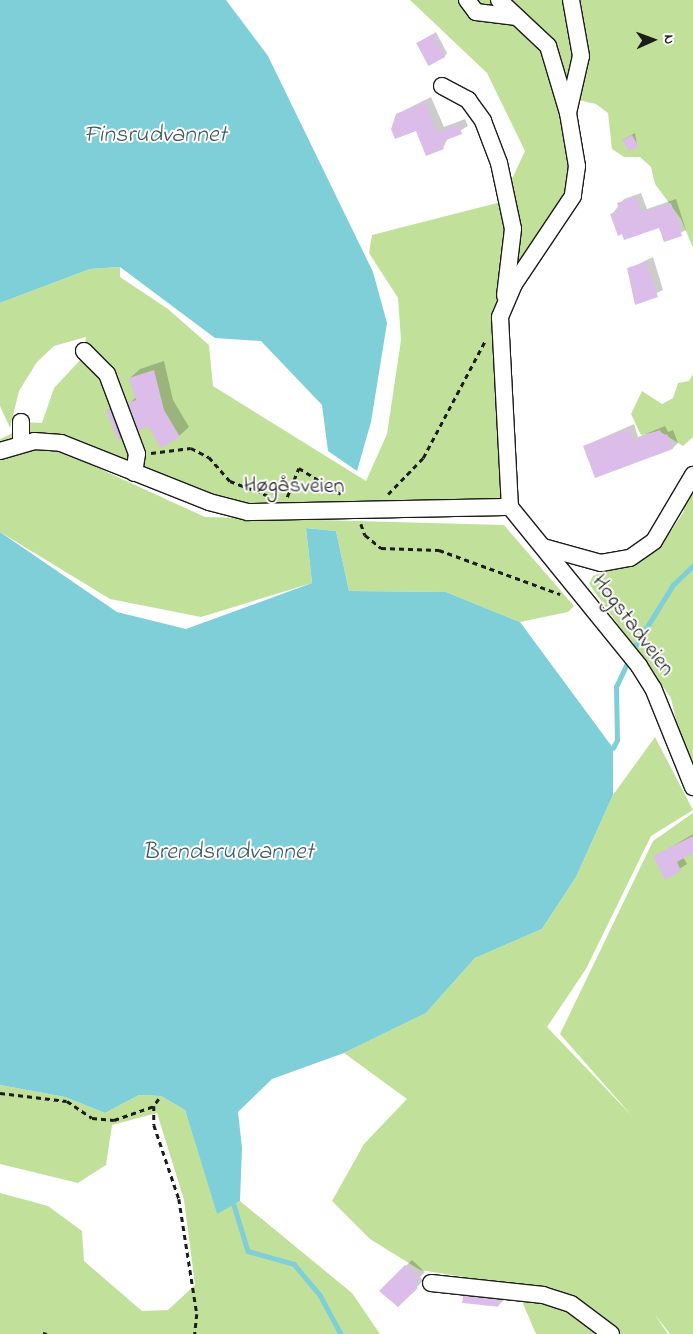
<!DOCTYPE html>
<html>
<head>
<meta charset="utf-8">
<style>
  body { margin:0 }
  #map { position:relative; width:693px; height:1334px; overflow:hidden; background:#fff; font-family:"Indie Flower",sans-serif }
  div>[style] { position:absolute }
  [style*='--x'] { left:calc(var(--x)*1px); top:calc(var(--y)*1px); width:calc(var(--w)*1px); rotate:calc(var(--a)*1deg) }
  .green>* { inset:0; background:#c1e19a }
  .water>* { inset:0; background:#7ecfd8 }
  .shadow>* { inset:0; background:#0003 }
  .stream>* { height:4.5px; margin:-2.25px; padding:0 2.25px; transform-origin:2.25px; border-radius:2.25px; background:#7ecfd8 }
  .building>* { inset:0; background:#dcbce9; transform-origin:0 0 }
  .path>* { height:2.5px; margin-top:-1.25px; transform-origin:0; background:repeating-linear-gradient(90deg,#1c1c1c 0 5px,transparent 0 9px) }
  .roads { filter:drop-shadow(1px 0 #1c1c1c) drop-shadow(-1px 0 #1c1c1c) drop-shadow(0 1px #1c1c1c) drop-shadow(0 -1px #1c1c1c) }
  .minor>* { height:16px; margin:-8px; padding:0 8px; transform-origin:8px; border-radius:8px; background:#fff }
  span { translate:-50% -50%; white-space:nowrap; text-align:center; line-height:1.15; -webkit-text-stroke:4px #fff; paint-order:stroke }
  .street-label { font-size:22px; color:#1c1c1c }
  .water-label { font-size:24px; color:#3e5b5e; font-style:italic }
  .north { position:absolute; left:628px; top:15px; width:50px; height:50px; -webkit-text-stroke:4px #fff; paint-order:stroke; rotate:88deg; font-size:14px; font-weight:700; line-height:20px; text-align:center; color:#1c1c1c }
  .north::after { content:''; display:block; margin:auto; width:18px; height:22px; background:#1c1c1c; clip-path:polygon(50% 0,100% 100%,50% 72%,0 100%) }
</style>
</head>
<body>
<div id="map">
  <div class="green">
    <div style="clip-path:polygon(410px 0,693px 0,693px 248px,681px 219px,655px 184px,651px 167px,640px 157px,624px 157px,612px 149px,608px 113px,596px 104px,560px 96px,572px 190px,499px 316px,511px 516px,353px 519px,217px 511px,75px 453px,74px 457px,205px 517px,504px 525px,574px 606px,568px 612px,520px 622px,446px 592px,349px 591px,336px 531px,306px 528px,312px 583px,201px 617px,110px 599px,0 532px,0 439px,11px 434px,21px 422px,42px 423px,54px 388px,83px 357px,86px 337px,54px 346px,37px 362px,19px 391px,10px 428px,0 406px,0 303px,90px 269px,120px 267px,120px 277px,168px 309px,209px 345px,213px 386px,366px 481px,387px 434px,401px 340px,398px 298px,369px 253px,372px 235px,501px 202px,525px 151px,487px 73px)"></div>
    <div style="clip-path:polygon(693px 374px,693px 437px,683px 446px,659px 431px,641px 435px,631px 414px,642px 391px,662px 404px,673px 398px,678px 383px,689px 381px)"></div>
    <div style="clip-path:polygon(693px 472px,693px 797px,671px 698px,589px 584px,593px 576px,633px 560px,669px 534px,683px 513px)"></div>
    <div style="clip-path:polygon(655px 737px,693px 810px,651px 836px,586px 969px,547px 1027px,632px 1116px,560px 1034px,653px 841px,693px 813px,693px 1334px,670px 1334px,655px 1315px,668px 1334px,536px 1334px,515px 1285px,420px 1270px,370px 1239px,332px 1201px,364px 1144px,407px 1099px,344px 1053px,426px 1013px,475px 958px,542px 929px,576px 877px,613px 795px)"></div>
    <div style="clip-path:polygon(0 1085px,65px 1097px,105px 1113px,139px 1095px,161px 1096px,185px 1110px,217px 1213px,240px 1201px,352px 1293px,380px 1334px,0 1334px,0 1193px,48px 1206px,82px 1231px,84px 1261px,142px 1311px,168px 1310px,195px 1285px,184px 1200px,157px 1113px,112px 1125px,106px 1165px,78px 1183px,0 1164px)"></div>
  </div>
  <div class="water">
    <div style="clip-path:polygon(0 0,226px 0,268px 56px,373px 272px,387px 323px,371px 422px,357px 471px,328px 451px,322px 405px,261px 341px,215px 338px,120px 267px,90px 269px,0 303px)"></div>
    <div style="clip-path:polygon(306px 528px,336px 531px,349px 591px,446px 592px,520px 622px,613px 748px,613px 795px,576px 877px,542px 929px,475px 958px,426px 1013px,344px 1053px,272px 1079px,238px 1112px,242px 1148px,240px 1201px,217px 1214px,185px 1110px,161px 1096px,139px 1095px,105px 1113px,65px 1097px,0 1085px,0 532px,117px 612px,186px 629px,312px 583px)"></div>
  </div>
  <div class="shadow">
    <div style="clip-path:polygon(436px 32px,447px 53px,445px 56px,418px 43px)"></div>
    <div style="clip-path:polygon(431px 97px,444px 127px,465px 119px,468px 126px,448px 138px,443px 148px,397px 114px)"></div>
    <div style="clip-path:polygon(635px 133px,637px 145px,623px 140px,626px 138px)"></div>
    <div style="clip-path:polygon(641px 193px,647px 209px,676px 199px,686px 230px,665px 241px,660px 227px,612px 214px,624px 199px)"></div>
    <div style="clip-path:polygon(653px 257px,663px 290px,635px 303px,628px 269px)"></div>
    <div style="clip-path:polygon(164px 361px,173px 400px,189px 427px,179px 436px,149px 425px,130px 403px,136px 397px,130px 378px,140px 369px)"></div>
    <div style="clip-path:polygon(113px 405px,126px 432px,120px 439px,107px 411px)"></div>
    <div style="clip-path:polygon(634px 424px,638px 437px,665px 426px,668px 432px,673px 430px,678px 443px,673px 448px,584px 446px)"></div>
    <div style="clip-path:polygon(693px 834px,693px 852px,683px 857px,687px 864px,665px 878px,655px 857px)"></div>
    <div style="clip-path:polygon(412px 1260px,425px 1272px,420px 1277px,423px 1281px,398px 1305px,380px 1291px)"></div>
    <div style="clip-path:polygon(470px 1291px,505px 1294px,504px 1300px,498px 1306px,464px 1297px)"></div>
  </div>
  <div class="stream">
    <div style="--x:632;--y:651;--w:78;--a:-58.2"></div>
    <div style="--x:673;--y:585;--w:28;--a:-44"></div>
    <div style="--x:613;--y:748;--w:9;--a:-63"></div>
    <div style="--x:617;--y:740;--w:53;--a:-91.1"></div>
    <div style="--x:616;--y:687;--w:31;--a:-65"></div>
    <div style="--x:234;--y:1205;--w:48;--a:73.1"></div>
    <div style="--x:248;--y:1251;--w:48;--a:15.8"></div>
    <div style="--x:294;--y:1264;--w:40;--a:50"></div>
    <div style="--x:320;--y:1295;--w:44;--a:61.7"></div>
  </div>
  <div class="building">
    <div style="left:433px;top:34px;width:26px;height:19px;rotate:62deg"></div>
    <div style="clip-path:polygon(425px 102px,437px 132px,459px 125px,462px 134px,441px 142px,444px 149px,426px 156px,416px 131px,395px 139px,391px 129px,396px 114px)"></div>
    <div style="left:632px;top:135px;width:13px;height:11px;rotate:61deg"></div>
    <div style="clip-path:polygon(636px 197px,642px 213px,671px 203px,682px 236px,664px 242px,659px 228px,624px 240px,622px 234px,618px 236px,610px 214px,620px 211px,617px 203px)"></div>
    <div style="clip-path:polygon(646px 262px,658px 297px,635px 305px,627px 268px)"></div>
    <div style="clip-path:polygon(154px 370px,164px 410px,180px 437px,161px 448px,148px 426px,139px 431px,128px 403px,136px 400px,129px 378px)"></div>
    <div style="clip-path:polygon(110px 409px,121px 440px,118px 441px,106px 411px)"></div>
    <div style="clip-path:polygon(628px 429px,633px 441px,660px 430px,662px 436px,667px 434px,673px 449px,595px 478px,583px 446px)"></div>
    <div style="clip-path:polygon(693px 836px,693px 853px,677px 862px,681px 871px,665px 880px,653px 856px)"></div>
    <div style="clip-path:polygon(405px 1265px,420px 1279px,414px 1284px,418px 1288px,398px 1307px,379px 1291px)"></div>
    <div style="left:463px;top:1296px;width:36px;height:7px;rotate:6deg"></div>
  </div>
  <div class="path">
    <div style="--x:151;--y:453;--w:40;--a:-7.1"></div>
    <div style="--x:191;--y:448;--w:20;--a:27"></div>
    <div style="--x:209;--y:457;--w:32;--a:49"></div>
    <div style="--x:230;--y:481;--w:40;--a:21"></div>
    <div style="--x:388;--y:494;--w:50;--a:-45.8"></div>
    <div style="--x:423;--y:458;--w:132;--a:-62.1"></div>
    <div style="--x:287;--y:497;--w:31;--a:-68"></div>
    <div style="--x:299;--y:468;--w:49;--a:31.8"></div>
    <div style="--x:361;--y:524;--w:12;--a:70"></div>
    <div style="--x:365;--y:535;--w:21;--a:39"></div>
    <div style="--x:381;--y:548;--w:58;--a:2"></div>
    <div style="--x:439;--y:550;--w:129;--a:20"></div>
    <div style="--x:0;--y:1093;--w:67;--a:6.8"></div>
    <div style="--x:67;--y:1101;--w:30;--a:34"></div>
    <div style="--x:92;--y:1118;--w:22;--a:5"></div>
    <div style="--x:114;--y:1120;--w:42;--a:-19.3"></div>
    <div style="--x:159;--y:1099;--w:9;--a:126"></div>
    <div style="--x:154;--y:1106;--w:19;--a:90"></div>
    <div style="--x:154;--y:1125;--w:78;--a:71.3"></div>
    <div style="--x:179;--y:1199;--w:116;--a:81.1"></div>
    <div style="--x:197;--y:1314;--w:20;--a:96"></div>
    <div style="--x:43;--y:1333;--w:4;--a:14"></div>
  </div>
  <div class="roads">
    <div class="minor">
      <div style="--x:467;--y:0;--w:15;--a:53"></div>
      <div style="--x:476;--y:12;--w:39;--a:7"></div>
      <div style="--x:499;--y:0;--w:67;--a:43.2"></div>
      <div style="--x:548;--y:46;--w:70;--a:73.4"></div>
      <div style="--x:568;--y:113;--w:54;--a:80.4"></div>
      <div style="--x:577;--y:166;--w:30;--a:98"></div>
      <div style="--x:573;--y:196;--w:106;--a:123.8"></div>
      <div style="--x:514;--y:284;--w:36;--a:113"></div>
      <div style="--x:500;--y:317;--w:190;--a:87"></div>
      <div style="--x:442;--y:86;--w:30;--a:28"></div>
      <div style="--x:468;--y:100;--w:26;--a:54"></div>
      <div style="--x:483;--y:121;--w:45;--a:69.1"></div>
      <div style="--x:499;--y:163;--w:67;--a:78"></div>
      <div style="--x:513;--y:229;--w:67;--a:96.8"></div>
      <div style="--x:568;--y:113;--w:58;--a:-77.2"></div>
      <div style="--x:581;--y:56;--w:57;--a:-100.1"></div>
      <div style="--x:84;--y:351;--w:33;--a:45"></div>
      <div style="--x:107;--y:374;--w:85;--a:69.4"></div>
      <div style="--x:137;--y:454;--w:19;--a:99"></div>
      <div style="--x:21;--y:444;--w:22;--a:-90"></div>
      <div style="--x:0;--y:451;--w:35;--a:-16"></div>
      <div style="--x:34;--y:441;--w:27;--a:4"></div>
      <div style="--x:61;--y:443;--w:159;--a:21.7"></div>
      <div style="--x:209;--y:502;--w:40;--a:14.4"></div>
      <div style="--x:248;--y:512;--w:262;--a:-1.1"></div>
      <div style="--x:510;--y:507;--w:205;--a:50.9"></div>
      <div style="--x:639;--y:666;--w:26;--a:58"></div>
      <div style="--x:653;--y:688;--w:107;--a:68"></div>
      <div style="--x:543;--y:547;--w:60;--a:15.4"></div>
      <div style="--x:601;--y:563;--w:29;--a:-10"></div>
      <div style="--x:630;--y:558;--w:29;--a:-35"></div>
      <div style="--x:654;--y:541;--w:77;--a:-59.4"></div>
      <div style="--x:431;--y:1283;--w:113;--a:6.1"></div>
      <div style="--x:543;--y:1295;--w:29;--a:18"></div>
      <div style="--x:571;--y:1304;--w:50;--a:36.9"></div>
    </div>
  </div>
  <div class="street-label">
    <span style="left:294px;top:487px;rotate:1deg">Høgåsveien</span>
    <span style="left:632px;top:626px;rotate:53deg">Hogstadveien</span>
  </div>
  <div class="water-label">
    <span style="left:155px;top:136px">Finsrudvannet</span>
    <span style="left:228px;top:853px">Brendsrudvannet</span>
  </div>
  <div class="north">N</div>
</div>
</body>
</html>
